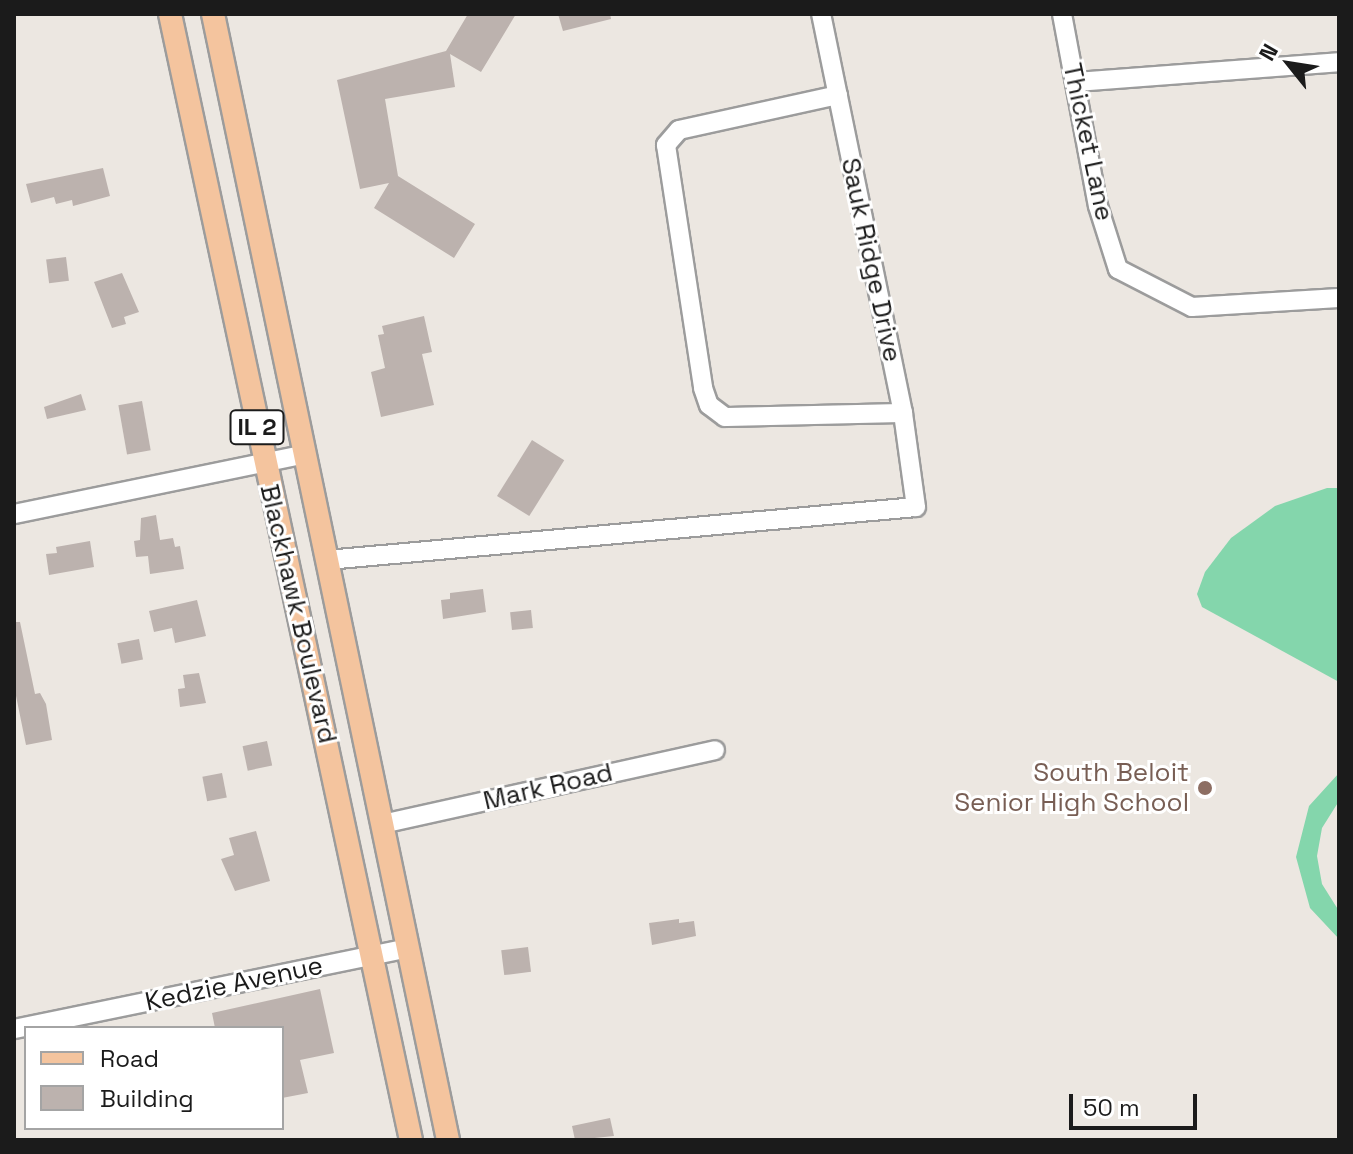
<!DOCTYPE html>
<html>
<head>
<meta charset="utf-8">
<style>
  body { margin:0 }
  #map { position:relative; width:1353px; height:1154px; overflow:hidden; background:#ece7e1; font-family:"Space Grotesk",sans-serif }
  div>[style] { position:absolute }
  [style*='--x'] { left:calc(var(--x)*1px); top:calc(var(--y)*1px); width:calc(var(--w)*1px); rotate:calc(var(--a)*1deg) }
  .pitch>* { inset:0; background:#84d6ac }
  .building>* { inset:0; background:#bcb2ae; transform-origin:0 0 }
  .roads { filter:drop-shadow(2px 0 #9c9c9c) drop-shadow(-2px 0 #9c9c9c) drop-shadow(0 2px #9c9c9c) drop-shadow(0 -2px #9c9c9c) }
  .minor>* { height:18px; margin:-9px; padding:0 9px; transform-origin:9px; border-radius:9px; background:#fff }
  .major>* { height:22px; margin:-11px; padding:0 11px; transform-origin:11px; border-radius:11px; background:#f4c49e }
  .dots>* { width:22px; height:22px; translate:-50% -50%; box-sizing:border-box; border:4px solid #fff; border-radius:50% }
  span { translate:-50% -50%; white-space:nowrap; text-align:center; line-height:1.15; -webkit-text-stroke:6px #fff; paint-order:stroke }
  .shield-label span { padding:2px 6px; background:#fff; border:2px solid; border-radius:6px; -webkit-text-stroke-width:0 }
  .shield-label { font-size:24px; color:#1b1b1b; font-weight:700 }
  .street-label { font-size:26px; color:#1b1b1b }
  .education-label { font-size:26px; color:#785e54 }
  .right { translate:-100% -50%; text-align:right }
  .frame { position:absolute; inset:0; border:16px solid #1b1b1b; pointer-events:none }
  .legend { position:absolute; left:24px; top:1026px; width:260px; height:104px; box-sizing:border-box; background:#fff; border:2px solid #a4a4a4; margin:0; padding:10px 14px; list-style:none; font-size:24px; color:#1b1b1b }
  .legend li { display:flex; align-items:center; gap:16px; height:40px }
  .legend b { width:40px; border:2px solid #a4a4a4 }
  .north { position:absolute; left:1249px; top:24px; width:80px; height:80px; -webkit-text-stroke:6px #fff; paint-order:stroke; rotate:300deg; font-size:22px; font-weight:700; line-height:32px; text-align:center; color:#1b1b1b }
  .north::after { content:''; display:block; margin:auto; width:28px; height:36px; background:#1b1b1b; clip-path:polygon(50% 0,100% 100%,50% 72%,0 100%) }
  .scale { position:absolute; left:1069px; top:1094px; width:128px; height:36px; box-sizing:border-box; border:4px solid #1b1b1b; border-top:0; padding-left:10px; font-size:24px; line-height:28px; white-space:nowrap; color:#1b1b1b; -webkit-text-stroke:6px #fff; paint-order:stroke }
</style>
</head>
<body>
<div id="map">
  <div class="pitch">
    <div style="clip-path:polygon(1327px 488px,1339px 488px,1339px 682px,1202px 607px,1197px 594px,1205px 572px,1231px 538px,1275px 506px)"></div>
    <div style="clip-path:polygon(1339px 773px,1339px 801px,1322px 828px,1317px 856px,1322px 884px,1339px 911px,1339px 939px,1310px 908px,1296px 857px,1309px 806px)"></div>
  </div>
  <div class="building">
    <div style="clip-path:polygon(468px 14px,516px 14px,481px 72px,450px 54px,455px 87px,385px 99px,398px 176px,475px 224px,454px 258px,374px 208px,389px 183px,360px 189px,337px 80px,446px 51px)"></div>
    <div style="clip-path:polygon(558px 14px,610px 14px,611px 19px,563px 31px)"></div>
    <div style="clip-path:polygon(103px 168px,110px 196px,73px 206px,72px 200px,56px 204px,54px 197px,31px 203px,26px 184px)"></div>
    <div style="left:66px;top:257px;width:24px;height:20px;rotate:83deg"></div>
    <div style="clip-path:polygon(122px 273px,139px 312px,124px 317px,126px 324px,112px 328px,94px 282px)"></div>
    <div style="clip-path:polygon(424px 316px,432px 352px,422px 354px,434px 405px,381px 417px,371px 372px,385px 368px,378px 335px,384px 334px,382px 326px)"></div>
    <div style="clip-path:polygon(81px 394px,86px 410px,47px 419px,44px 407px)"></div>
    <div style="left:142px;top:401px;width:50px;height:24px;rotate:80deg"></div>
    <div style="left:532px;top:440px;width:38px;height:66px;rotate:32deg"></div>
    <div style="clip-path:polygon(156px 515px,160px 540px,173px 538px,175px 547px,180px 546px,184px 569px,150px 574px,148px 556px,136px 557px,134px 541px,140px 540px,141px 518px)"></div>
    <div style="clip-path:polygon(90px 541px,94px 567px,49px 575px,46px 554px,57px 553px,56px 547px)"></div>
    <div style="clip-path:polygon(483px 589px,486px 612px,443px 619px,441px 600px,450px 599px,450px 593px)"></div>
    <div style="clip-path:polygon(197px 600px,206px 636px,175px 643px,172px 628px,154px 632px,149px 611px)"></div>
    <div style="left:531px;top:610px;width:18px;height:21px;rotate:84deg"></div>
    <div style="clip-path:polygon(14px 622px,20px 622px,35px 694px,40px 693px,46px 704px,52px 740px,26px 745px,14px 686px)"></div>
    <div style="left:139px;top:639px;width:21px;height:22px;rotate:79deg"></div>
    <div style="clip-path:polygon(199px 673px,206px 703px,180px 707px,178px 689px,185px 688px,183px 675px)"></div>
    <div style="left:267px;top:741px;width:25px;height:25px;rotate:78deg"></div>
    <div style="left:222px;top:773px;width:25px;height:20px;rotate:79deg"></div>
    <div style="clip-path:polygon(256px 831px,270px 881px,235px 891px,221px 859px,234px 855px,229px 838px)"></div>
    <div style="clip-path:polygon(679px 919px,679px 923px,694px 921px,696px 936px,652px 945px,649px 923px)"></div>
    <div style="left:528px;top:947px;width:25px;height:27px;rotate:83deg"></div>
    <div style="clip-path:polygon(320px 989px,334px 1053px,300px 1060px,308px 1093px,282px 1098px,282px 1028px,215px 1028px,212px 1013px)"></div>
    <div style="clip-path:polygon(610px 1118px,614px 1136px,575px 1140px,572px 1126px)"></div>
  </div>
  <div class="roads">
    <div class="minor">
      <div style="--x:1062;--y:14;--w:195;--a:79.4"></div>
      <div style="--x:1098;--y:206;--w:66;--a:72.4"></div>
      <div style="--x:1118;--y:269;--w:83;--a:27.2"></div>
      <div style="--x:1192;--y:307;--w:147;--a:-3.5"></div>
      <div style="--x:1075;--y:82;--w:265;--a:-4.3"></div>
      <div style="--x:838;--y:95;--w:163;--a:167.6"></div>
      <div style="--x:679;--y:130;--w:20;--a:131"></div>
      <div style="--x:666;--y:145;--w:246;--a:81.3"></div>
      <div style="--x:703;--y:388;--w:18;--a:71"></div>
      <div style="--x:709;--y:405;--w:20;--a:37"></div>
      <div style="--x:725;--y:417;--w:178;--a:-1.3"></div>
      <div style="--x:14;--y:514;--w:298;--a:-11.6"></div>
      <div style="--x:327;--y:560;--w:591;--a:-5.14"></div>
      <div style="--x:916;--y:507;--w:95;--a:-97.9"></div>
      <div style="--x:903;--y:413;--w:407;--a:-101.6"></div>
      <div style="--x:382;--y:824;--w:341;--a:-12.5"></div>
      <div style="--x:14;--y:1029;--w:402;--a:-11.6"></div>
    </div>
    <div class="major">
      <div style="--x:170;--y:14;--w:1152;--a:77.92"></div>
      <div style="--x:213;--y:14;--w:1150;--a:78.21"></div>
    </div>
  </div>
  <div class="dots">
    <div style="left:1205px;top:788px;background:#8d6e63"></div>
  </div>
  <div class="shield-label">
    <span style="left:257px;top:427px">IL 2</span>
  </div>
  <div class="street-label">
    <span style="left:1088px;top:142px;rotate:78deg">Thicket Lane</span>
    <span style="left:871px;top:260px;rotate:78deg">Sauk Ridge Drive</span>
    <span style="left:298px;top:614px;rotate:77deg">Blackhawk Boulevard</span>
    <span style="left:548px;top:787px;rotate:-13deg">Mark Road</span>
    <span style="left:234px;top:984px;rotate:-12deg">Kedzie Avenue</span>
  </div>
  <div class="education-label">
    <span class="right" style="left:1189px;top:788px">South Beloit<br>Senior High School</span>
  </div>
  <div class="frame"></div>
  <ul class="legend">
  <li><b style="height:10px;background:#f4c49e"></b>Road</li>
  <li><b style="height:22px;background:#bcb2ae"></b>Building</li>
  </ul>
  <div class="north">N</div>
  <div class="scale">50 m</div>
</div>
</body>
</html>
